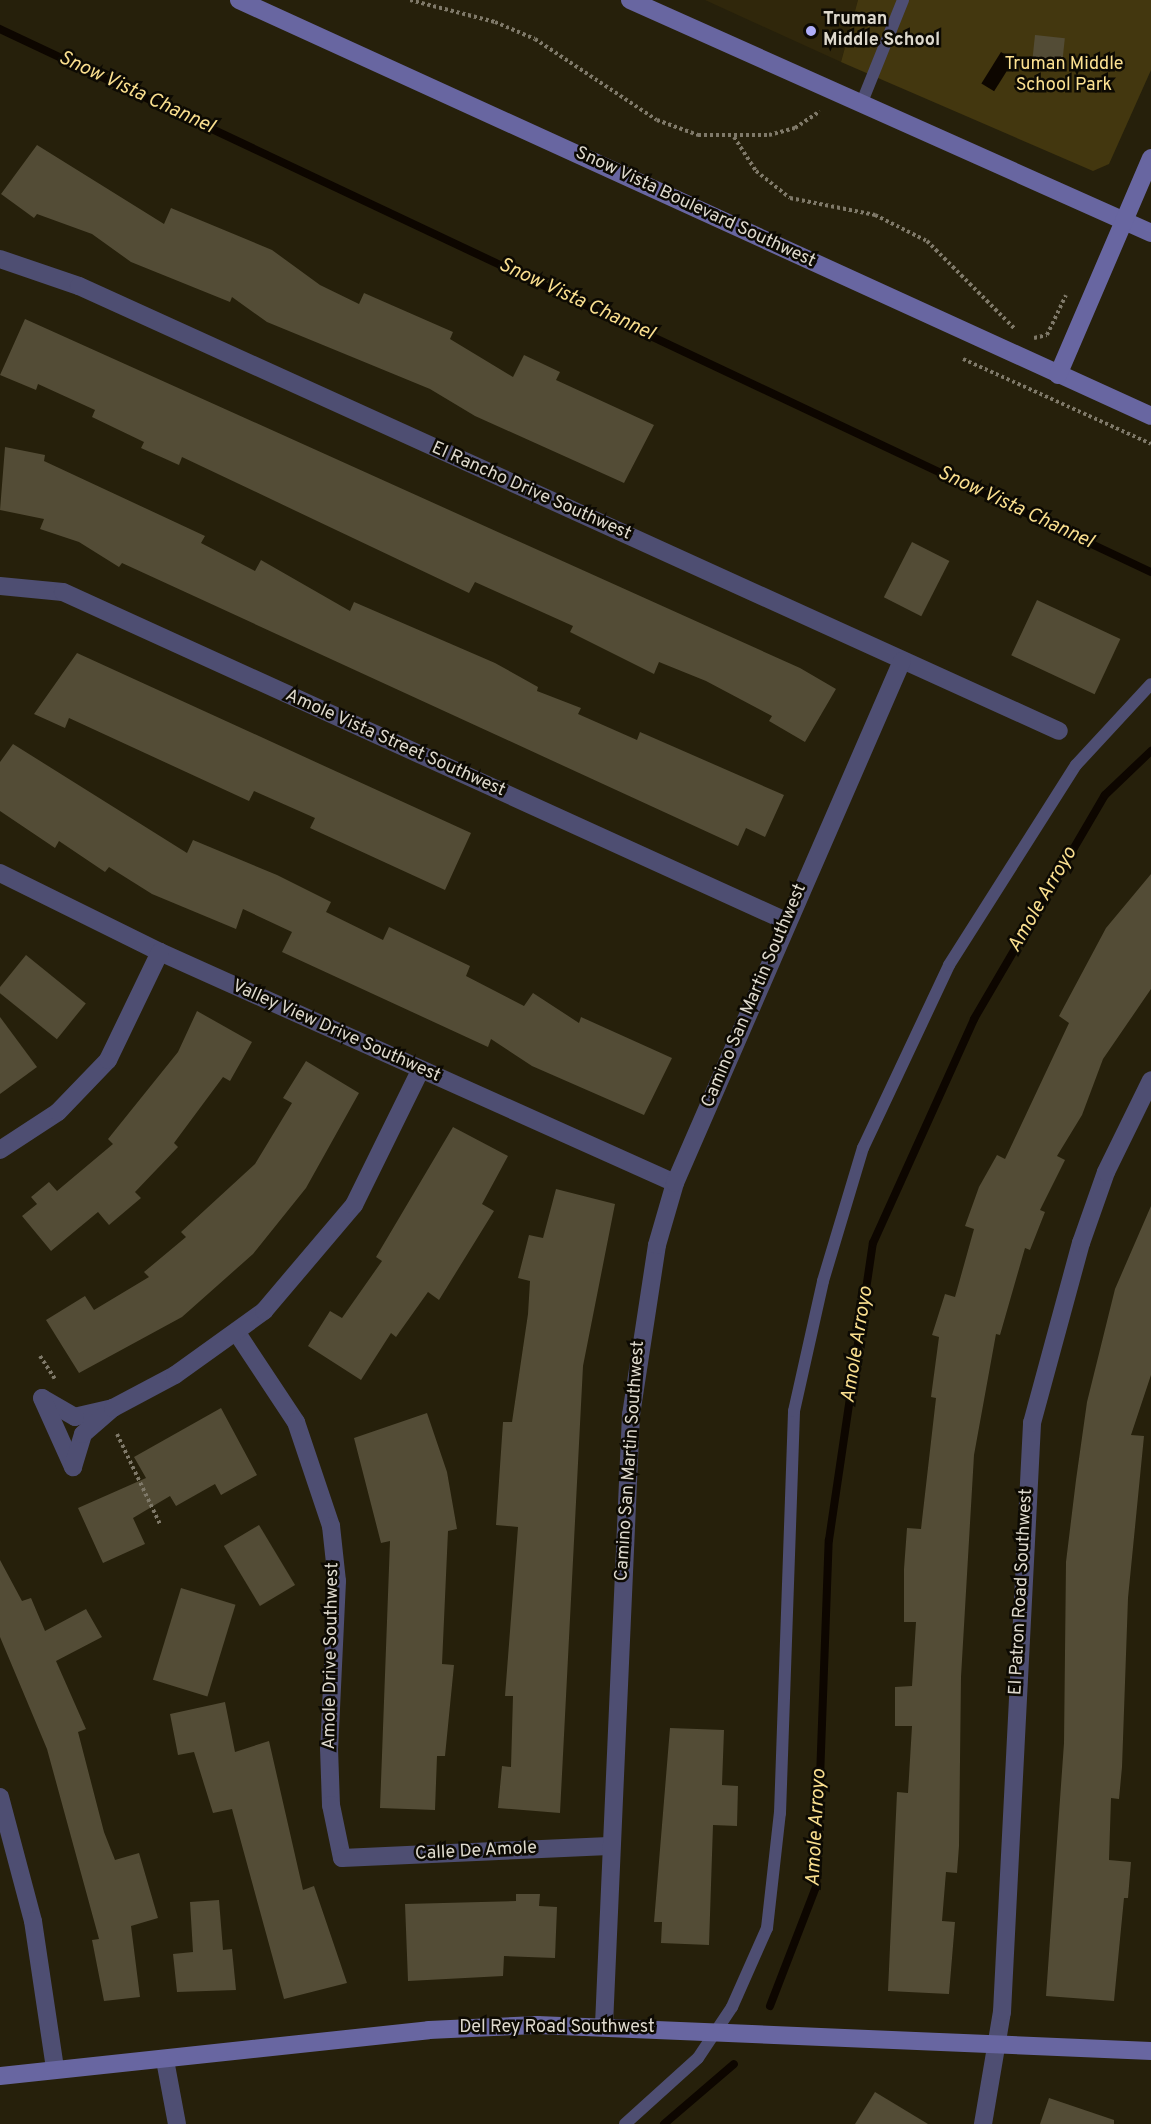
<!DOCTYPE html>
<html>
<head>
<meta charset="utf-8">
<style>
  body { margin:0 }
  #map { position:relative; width:1151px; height:2124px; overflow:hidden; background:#26200b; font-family:Overpass,sans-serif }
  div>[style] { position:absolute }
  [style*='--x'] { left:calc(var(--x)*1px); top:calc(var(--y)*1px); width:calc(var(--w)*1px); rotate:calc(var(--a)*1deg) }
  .built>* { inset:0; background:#30270b }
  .green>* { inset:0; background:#43370f }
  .water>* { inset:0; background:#0d0600; transform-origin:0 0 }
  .stream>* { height:8px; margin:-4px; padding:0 4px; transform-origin:4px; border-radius:4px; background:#0d0600 }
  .building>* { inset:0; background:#534c36; transform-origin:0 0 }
  .path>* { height:4px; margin-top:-2px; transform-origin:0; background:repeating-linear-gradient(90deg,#7f7969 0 3px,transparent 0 6px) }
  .lane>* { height:12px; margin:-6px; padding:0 6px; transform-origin:6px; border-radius:6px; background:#4e4e72 }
  .street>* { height:18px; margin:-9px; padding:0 9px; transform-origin:9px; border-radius:9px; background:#4e4e72 }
  .secondary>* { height:18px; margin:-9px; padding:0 9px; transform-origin:9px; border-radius:9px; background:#6866a1 }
  .dots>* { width:16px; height:16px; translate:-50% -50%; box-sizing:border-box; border:3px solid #0d0a03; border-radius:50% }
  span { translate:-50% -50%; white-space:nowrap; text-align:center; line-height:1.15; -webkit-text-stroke:5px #0d0a03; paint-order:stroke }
  .poi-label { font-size:18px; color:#ded9cd; font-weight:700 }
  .left { translate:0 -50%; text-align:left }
  .park-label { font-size:18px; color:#fce191 }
  .street-label { font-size:18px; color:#ded9cd }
  .water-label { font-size:20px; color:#f9de8e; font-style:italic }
</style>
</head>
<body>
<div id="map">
  <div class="built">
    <div style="clip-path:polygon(705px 0,858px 0,841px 62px)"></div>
  </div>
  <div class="green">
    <div style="clip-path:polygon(858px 0,1151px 0,1151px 70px,1109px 164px,1093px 171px,841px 62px)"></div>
  </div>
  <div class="water">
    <div style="left:1001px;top:52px;width:15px;height:37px;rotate:32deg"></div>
  </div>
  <div class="stream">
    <div style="--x:0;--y:29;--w:1273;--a:25.26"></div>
    <div style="--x:770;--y:2006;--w:128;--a:-68.9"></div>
    <div style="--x:816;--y:1887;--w:347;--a:-87.9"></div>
    <div style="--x:829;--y:1540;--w:300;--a:-81.6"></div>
    <div style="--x:873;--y:1243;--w:246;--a:-65.7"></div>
    <div style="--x:974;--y:1019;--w:259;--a:-59.7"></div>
    <div style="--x:1105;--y:795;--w:64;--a:-43.7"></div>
    <div style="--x:664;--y:2124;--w:92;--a:-40.6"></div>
  </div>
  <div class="building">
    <div style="left:1035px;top:35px;width:30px;height:30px;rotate:6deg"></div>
    <div style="clip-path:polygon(37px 145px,164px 224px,171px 208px,272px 250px,320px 285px,359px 304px,364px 293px,453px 332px,450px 339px,513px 377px,524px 355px,560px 372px,556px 380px,654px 425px,624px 483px,475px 416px,430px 389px,267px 322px,232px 297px,230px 302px,131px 262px,92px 234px,37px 214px,34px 218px,1px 194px)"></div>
    <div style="clip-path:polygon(25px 319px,800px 668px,836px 689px,805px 742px,769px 721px,772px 716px,706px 681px,659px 662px,654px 674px,570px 632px,573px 626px,475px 582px,469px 593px,182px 457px,179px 465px,141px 448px,144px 442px,92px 417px,95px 410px,38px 384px,36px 390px,0 375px)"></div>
    <div style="clip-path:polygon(5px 447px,45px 455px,44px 461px,205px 536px,201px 543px,255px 571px,261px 560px,350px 611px,354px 602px,495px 663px,538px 687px,537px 691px,581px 708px,578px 714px,637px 740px,640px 732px,784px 795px,765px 837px,746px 828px,738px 846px,122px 563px,119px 567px,79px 542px,40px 529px,44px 519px,0 510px)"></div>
    <div style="left:912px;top:542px;width:42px;height:62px;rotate:27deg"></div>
    <div style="left:1037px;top:600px;width:92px;height:61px;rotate:25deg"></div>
    <div style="clip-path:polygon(77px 653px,471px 833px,445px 890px,310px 828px,315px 818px,254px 791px,249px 801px,69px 718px,65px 728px,34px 714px)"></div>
    <div style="clip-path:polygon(13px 744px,187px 853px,193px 840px,277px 875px,331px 902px,326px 912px,383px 940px,389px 927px,470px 966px,466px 976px,524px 1006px,533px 993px,579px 1023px,581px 1017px,672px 1058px,644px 1115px,532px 1066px,491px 1039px,488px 1047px,282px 952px,292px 932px,243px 909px,236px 929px,152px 894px,109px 867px,105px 872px,59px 841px,55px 848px,0 811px,0 762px)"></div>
    <div style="clip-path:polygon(1151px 874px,1151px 989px,1103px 1059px,1082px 1115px,1057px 1156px,1065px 1160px,1040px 1210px,1045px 1212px,1030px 1250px,1025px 1248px,1000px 1335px,996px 1334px,974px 1455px,961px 1677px,959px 1846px,957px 1873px,946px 1872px,942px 1921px,955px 1922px,949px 1994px,888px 1991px,897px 1792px,908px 1793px,912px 1726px,895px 1726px,895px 1687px,912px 1686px,916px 1622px,904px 1622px,904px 1569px,907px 1528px,921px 1529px,936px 1398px,931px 1397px,939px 1337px,932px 1335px,945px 1294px,955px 1297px,974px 1229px,965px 1226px,979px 1187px,997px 1155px,1005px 1159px,1069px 1023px,1059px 1016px,1106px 928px)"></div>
    <div style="left:26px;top:955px;width:77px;height:46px;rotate:39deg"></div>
    <div style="clip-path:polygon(197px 1011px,252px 1042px,230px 1081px,223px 1077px,174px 1143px,178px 1147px,135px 1192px,141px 1198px,109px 1225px,98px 1212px,51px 1251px,22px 1216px,37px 1204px,31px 1197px,49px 1182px,57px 1191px,113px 1144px,108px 1139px,178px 1052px)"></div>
    <div style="clip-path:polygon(0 1017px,37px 1067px,0 1094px)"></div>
    <div style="clip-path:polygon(306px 1061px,359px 1093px,306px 1188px,253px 1254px,182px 1317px,79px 1373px,46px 1320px,85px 1296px,94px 1310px,149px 1277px,144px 1272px,186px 1237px,181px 1232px,255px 1164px,292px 1103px,283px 1098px)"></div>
    <div style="clip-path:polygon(453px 1127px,508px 1156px,482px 1204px,494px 1211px,439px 1300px,428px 1292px,396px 1337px,391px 1333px,361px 1380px,308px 1346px,330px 1311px,342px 1318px,382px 1261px,376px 1257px)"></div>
    <div style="clip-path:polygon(556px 1189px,615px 1204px,583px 1366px,560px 1813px,498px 1808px,502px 1766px,511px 1767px,513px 1696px,505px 1696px,518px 1527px,496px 1525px,503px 1422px,512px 1422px,528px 1314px,530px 1281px,518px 1278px,529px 1235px,543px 1238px)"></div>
    <div style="clip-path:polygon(1151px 1206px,1151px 1375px,1131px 1435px,1144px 1436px,1128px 1598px,1122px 1767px,1119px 1799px,1111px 1798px,1109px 1860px,1131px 1862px,1128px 1898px,1124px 1898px,1114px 2001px,1046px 1996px,1064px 1743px,1066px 1562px,1076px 1480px,1087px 1402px,1115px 1289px)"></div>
    <div style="clip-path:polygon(221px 1408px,257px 1475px,221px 1495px,215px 1484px,176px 1506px,170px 1496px,133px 1518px,145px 1544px,103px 1563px,78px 1508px,146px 1478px,134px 1457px)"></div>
    <div style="clip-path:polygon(427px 1413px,447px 1472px,457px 1529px,448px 1531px,442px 1664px,454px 1665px,445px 1756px,437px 1756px,435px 1810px,380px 1808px,390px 1541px,381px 1543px,354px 1438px)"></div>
    <div style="left:259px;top:1525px;width:70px;height:41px;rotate:59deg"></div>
    <div style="clip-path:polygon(0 1560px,22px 1601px,31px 1598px,45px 1631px,86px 1609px,102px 1637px,56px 1661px,86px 1729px,78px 1732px,104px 1832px,115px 1860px,139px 1853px,158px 1918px,131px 1926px,140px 1997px,104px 2001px,92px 1940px,99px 1939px,47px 1749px,0 1637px)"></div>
    <div style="left:181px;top:1588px;width:57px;height:96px;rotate:17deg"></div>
    <div style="clip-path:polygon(225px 1702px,235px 1752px,269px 1741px,303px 1890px,314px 1886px,347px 1983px,284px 1999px,232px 1809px,213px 1813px,194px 1752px,178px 1755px,170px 1714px)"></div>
    <div style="clip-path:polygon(670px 1728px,724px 1730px,722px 1785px,738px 1786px,737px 1826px,713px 1825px,709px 1945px,661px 1943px,662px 1922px,654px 1922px)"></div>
    <div style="clip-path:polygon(516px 1894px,540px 1894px,539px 1906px,557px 1907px,555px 1958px,504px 1956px,503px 1976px,408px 1981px,405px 1904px,516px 1901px)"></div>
    <div style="clip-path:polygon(219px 1900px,223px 1950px,232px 1949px,236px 1990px,177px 1992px,173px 1954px,193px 1952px,190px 1902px)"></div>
    <div style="clip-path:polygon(875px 2092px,928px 2124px,855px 2124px)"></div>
    <div style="clip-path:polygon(1049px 2098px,1114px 2120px,1114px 2124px,1040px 2124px)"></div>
  </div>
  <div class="path">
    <div style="--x:410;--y:0;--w:88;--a:14.5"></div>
    <div style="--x:495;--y:22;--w:43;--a:23"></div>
    <div style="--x:535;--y:39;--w:146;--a:33.6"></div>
    <div style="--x:657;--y:120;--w:44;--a:20.1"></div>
    <div style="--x:698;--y:135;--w:71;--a:0"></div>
    <div style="--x:769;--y:135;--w:27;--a:-15"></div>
    <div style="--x:795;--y:128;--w:30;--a:-34"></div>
    <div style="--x:734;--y:137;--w:40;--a:57.1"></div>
    <div style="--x:756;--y:171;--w:43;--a:38.5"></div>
    <div style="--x:790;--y:198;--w:87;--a:11.3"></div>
    <div style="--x:875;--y:215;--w:58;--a:26.6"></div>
    <div style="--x:927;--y:241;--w:123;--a:45"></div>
    <div style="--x:1034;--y:338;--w:13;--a:-13"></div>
    <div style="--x:1047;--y:335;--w:44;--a:-64.6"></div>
    <div style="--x:963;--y:359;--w:206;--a:24.3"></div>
    <div style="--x:40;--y:1356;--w:27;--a:57"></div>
    <div style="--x:117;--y:1434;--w:100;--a:64.5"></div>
  </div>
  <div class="lane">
    <div style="--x:862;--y:102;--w:110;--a:-68.1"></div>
    <div style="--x:625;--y:2124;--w:98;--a:-42.1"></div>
    <div style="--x:698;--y:2058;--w:61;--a:-56.3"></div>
    <div style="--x:732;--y:2007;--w:86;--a:-66.1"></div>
    <div style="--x:767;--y:1928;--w:116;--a:-83.6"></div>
    <div style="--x:780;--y:1813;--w:402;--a:-88"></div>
    <div style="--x:794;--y:1411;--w:133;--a:-77.4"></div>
    <div style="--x:823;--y:1281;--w:139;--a:-73.3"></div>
    <div style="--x:863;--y:1148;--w:202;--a:-64.8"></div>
    <div style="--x:949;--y:965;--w:237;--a:-57.6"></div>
    <div style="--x:1076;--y:765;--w:110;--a:-47.2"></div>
  </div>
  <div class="street">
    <div style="--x:0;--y:259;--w:83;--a:18.9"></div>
    <div style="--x:79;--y:286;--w:1076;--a:24.42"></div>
    <div style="--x:0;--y:586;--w:63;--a:5.4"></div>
    <div style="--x:63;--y:592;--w:794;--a:24.47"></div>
    <div style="--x:0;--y:873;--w:178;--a:26.3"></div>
    <div style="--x:160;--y:952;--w:564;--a:24.16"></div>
    <div style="--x:0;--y:1150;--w:69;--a:-33.2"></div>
    <div style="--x:58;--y:1112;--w:72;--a:-46.1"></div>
    <div style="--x:108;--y:1060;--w:120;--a:-64.3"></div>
    <div style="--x:237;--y:1333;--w:107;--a:56.5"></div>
    <div style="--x:296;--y:1422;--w:110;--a:71.4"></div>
    <div style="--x:331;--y:1526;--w:55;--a:83.8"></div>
    <div style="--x:337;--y:1581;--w:167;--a:92.7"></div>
    <div style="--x:329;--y:1748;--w:57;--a:88"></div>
    <div style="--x:331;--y:1805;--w:54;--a:78.3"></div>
    <div style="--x:342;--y:1858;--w:267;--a:-2.6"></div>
    <div style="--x:113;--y:1408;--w:39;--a:167"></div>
    <div style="--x:75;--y:1417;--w:38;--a:-150"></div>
    <div style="--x:42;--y:1398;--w:76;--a:65.8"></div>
    <div style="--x:73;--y:1467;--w:34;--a:-73"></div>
    <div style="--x:83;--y:1434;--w:40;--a:-41"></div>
    <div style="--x:113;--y:1408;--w:70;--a:-28"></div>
    <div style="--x:175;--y:1375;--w:110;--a:-35.7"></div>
    <div style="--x:264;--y:1311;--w:139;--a:-49.7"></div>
    <div style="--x:354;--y:1205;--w:149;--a:-63.8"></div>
    <div style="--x:0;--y:1797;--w:128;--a:75.1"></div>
    <div style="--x:33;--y:1921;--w:150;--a:81.5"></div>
    <div style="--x:604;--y:2025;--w:611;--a:-87.47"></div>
    <div style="--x:631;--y:1415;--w:172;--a:-81.3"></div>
    <div style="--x:657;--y:1245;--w:65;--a:-73.8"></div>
    <div style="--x:675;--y:1183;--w:569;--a:-66.5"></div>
    <div style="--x:165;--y:2060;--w:65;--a:79.4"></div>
    <div style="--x:983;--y:2124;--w:114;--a:-80.4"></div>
    <div style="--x:1002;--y:2012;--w:590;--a:-87.08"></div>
    <div style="--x:1032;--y:1423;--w:187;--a:-74.8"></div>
    <div style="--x:1081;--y:1243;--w:75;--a:-70.6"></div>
    <div style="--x:1106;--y:1172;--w:102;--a:-63.9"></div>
  </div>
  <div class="secondary">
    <div style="--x:239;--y:0;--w:1002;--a:24.52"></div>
    <div style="--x:630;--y:0;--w:571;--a:24.09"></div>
    <div style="--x:1058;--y:375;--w:236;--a:-66.8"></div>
    <div style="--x:0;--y:2076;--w:431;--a:-6.1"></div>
    <div style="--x:429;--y:2030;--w:108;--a:-2.7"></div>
    <div style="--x:537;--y:2025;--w:615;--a:2.42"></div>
  </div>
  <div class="dots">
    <div style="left:811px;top:31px;background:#afaefa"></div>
  </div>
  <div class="poi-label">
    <span class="left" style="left:823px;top:31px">Truman<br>Middle School</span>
  </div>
  <div class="park-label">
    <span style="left:1064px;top:76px">Truman Middle<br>School Park</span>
  </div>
  <div class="street-label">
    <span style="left:695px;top:208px;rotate:25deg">Snow Vista Boulevard Southwest</span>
    <span style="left:531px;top:492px;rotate:24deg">El Rancho Drive Southwest</span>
    <span style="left:395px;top:744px;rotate:24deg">Amole Vista Street Southwest</span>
    <span style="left:755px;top:996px;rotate:-67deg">Camino San Martin Southwest</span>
    <span style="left:336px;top:1032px;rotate:24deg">Valley View Drive Southwest</span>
    <span style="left:631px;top:1461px;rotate:-86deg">Camino San Martin Southwest</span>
    <span style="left:1022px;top:1592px;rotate:-87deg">El Patron Road Southwest</span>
    <span style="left:332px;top:1656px;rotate:-89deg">Amole Drive Southwest</span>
    <span style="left:476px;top:1852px;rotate:-3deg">Calle De Amole</span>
    <span style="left:557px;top:2028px">Del Rey Road Southwest</span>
  </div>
  <div class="water-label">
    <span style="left:136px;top:93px;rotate:25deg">Snow Vista Channel</span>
    <span style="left:576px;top:300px;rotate:25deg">Snow Vista Channel</span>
    <span style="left:1015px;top:508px;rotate:25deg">Snow Vista Channel</span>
    <span style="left:1043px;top:900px;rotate:-60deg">Amole Arroyo</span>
    <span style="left:858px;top:1345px;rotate:-81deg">Amole Arroyo</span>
    <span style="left:817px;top:1828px;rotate:-87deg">Amole Arroyo</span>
  </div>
</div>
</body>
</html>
